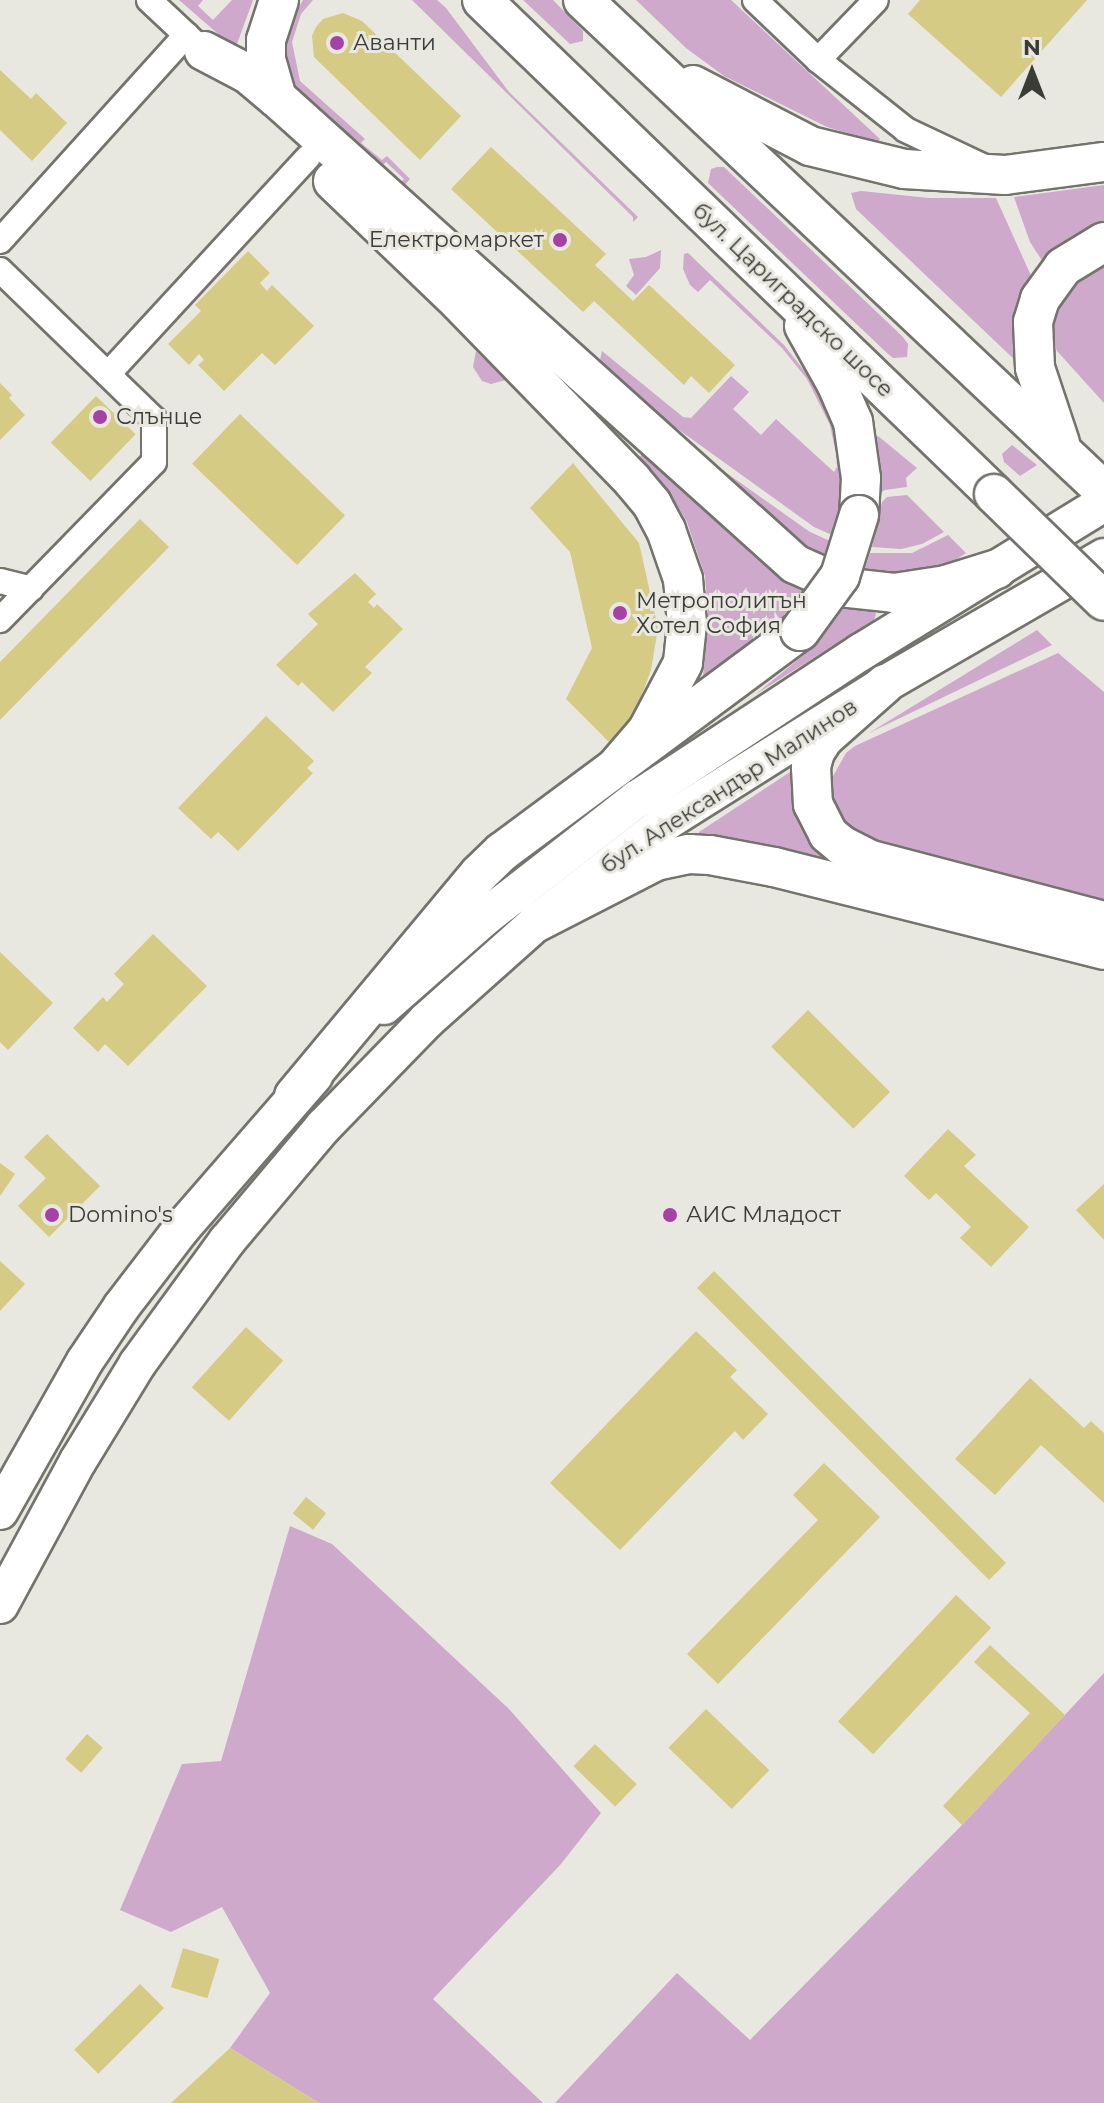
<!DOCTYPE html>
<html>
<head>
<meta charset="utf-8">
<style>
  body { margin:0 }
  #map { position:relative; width:1104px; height:2103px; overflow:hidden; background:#e8e7e0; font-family:Montserrat,sans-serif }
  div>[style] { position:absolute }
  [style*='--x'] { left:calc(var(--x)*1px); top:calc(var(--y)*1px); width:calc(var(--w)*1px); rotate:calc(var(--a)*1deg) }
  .green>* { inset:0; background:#cea9cc }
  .building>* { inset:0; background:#d6cb85; transform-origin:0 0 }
  .roads { filter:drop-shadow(2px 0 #74736d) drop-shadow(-2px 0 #74736d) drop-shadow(0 2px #74736d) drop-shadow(0 -2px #74736d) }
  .minor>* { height:24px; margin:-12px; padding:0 12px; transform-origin:12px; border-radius:12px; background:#fff }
  .primary>* { height:36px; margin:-18px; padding:0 18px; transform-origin:18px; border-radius:18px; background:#fff }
  .trunk>* { height:38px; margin:-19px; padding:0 19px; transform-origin:19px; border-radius:19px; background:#fff }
  .bridges { filter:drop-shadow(2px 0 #74736d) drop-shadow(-2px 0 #74736d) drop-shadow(0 2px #74736d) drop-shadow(0 -2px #74736d) }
  .trunk-bridge>* { height:38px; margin:-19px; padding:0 19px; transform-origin:19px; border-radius:19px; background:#fff }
  .dots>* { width:22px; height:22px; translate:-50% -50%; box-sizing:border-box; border:4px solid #e8e7e0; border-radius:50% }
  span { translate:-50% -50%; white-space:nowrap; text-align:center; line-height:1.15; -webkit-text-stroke:6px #e8e7e0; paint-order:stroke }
  .poi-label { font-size:22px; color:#3b3b38 }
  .left { translate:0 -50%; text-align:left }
  .right { translate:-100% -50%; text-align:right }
  .street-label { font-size:22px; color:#3b3b38 }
  .north { position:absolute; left:992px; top:32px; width:80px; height:80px; -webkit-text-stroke:6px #e8e7e0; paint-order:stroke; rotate:0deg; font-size:22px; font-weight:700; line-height:32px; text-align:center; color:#3b3b38 }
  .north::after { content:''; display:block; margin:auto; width:28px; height:36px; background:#3b3b38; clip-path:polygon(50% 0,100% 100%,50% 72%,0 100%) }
</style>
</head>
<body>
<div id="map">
  <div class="green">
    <div style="clip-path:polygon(179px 0,203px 0,198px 6px,213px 20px,232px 0,253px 0,237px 44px,232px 46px)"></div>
    <div style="clip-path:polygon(303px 0,313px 0,301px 14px,292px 42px,300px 81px,365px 139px,361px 143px,382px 160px,387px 156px,410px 179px,403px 187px,400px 184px,404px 179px,386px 162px,380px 168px,305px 101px,294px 84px,286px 63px,285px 43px,289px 24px)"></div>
    <div style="clip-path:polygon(412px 0,437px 0,446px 8px,509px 92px,638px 217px,633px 222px,633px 217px)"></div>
    <div style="clip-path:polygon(523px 0,553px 0,583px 31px,583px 41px,570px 44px)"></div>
    <div style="clip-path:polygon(636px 0,731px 0,880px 139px,877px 142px,827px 127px,724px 76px,686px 48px)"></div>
    <div style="clip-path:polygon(717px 167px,724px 167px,902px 336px,908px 344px,907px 357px,893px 358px,887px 353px,708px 183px,711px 169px)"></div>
    <div style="clip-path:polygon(1104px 185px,1104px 224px,1045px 265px,1030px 242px,1014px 197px)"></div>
    <div style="clip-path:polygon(861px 191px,929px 198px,996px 198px,1033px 280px,1017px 362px,856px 209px,851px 193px)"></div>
    <div style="clip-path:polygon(661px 250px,660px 268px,636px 295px,626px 286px,634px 275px,629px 259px,646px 257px)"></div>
    <div style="clip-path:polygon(688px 253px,784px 345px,820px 391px,838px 438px,842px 467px,840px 508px,832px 535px,814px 527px,668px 422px,600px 360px,602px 351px,683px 417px,691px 418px,731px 376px,749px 392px,733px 409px,761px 435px,776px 419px,834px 472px,837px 467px,836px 454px,830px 425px,807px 379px,782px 348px,710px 280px,698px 292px,690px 285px,683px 269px,684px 254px)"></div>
    <div style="clip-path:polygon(1104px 255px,1104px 403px,1057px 351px,1053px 339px,1053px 317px,1067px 286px)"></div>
    <div style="clip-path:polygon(476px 351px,506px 380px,491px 384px,482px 381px,473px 367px)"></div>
    <div style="clip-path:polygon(878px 436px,917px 468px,906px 478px,907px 487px,885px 490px,878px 494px,874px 438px)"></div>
    <div style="clip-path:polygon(680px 440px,810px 532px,830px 541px,823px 559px,806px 550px)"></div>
    <div style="clip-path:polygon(1012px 445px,1037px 465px,1020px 476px,1004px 462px,1002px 454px)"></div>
    <div style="clip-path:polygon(645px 451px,781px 577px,804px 591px,784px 616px,703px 677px,708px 618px,705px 576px,687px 522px,674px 500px,638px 459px)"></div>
    <div style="clip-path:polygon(907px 495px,944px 532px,922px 544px,901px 549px,872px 547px,882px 502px,887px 497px)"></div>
    <div style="clip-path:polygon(948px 535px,966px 553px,954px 561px,902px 573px,864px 572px,870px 553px,912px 553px)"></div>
    <div style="clip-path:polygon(847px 604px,873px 609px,876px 614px,874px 620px,756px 694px,816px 645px)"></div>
    <div style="clip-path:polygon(1037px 630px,1052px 645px,869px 733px)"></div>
    <div style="clip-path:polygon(1058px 653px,1104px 692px,1104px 905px,859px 841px,836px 821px,824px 777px,832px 778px,846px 753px,855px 746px)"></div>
    <div style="clip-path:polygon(790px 772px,793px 772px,852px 869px,699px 839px,699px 832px)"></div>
    <div style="clip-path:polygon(290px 1526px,332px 1544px,509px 1709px,601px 1813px,561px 1864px,433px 1999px,543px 2103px,319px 2103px,230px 2048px,270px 1993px,222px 1907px,171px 1932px,120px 1910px,182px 1764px,221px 1761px)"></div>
    <div style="clip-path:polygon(1104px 1673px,1104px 2103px,555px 2103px,677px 1973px,750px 2040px,962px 1825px)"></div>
  </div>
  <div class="building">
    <div style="clip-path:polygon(920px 0,1087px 0,1001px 97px,908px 14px)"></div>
    <div style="clip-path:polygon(343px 13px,362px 21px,461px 116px,420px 160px,314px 57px,312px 36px,316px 27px,323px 19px)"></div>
    <div style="clip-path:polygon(0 70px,31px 99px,36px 93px,67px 123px,32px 161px,0 130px)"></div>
    <div style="clip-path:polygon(491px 147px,606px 254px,595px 265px,633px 301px,649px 285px,735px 365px,709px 393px,691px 376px,684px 385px,594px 301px,583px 312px,451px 189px)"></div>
    <div style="clip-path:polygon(248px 251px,270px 273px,260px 283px,267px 291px,272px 285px,314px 326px,275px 365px,262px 353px,224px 391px,198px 365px,204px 360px,199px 354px,189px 365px,168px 344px,201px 311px,195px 305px)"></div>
    <div style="clip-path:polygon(0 383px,12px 395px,9px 398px,25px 415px,0 440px)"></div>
    <div style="left:96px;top:396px;width:55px;height:65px;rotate:44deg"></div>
    <div style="left:240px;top:414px;width:146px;height:69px;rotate:44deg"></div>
    <div style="clip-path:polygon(573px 463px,639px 543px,658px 628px,651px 670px,637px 708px,611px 744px,566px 699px,592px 648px,570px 552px,530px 508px)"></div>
    <div style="clip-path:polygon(140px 519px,169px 547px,0 720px,0 662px)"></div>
    <div style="clip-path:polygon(355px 573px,376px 594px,368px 602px,374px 608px,377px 604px,403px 629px,365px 667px,372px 673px,333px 712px,302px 682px,298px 686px,276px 665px,318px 624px,308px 614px)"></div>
    <div style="clip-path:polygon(266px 716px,314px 761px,307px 768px,313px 773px,238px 851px,218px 832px,211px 839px,178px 808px)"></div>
    <div style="clip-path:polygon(153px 934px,207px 986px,128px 1066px,105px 1044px,98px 1052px,73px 1028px,103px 997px,107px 1002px,124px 984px,114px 974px)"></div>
    <div style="clip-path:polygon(0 952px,53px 1003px,8px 1050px,0 1042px)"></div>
    <div style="left:808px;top:1010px;width:116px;height:52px;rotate:45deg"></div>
    <div style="clip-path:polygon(948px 1129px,976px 1155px,964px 1166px,1029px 1227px,991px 1267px,960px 1238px,971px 1227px,936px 1193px,929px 1200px,904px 1176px)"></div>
    <div style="clip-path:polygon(47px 1134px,100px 1186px,49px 1237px,18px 1206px,46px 1178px,24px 1157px)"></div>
    <div style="clip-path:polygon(0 1163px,15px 1174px,0 1196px)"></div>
    <div style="clip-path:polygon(1104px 1184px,1104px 1240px,1076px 1210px)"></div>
    <div style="left:667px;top:1205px;width:18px;height:11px;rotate:45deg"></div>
    <div style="clip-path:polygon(0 1261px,25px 1284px,0 1311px)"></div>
    <div style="left:714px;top:1271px;width:413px;height:24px;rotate:45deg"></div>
    <div style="left:246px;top:1327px;width:50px;height:81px;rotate:42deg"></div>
    <div style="clip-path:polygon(696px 1331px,737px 1370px,730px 1377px,768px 1414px,743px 1440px,735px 1431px,620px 1550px,550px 1483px)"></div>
    <div style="clip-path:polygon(1030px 1378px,1084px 1428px,1091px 1421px,1104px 1433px,1104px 1503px,1041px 1445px,995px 1495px,955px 1459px)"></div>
    <div style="clip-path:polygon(824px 1463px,880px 1517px,718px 1684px,687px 1654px,818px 1520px,793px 1495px)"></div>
    <div style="left:306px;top:1497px;width:26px;height:21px;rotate:39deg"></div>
    <div style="left:956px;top:1595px;width:48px;height:173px;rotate:43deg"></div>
    <div style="clip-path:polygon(990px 1645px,1065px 1715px,962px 1825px,943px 1806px,1030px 1713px,974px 1662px)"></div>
    <div style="left:706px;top:1709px;width:88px;height:54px;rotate:44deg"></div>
    <div style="left:87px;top:1734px;width:21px;height:33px;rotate:41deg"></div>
    <div style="left:595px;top:1744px;width:58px;height:31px;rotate:44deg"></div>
    <div style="left:183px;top:1948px;width:38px;height:41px;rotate:17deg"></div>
    <div style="left:140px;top:1984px;width:34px;height:93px;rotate:45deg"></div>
    <div style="clip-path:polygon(230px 2048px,319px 2103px,171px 2103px)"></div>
  </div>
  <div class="roads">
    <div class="minor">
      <div style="--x:149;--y:0;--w:64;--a:43.1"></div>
      <div style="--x:755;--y:0;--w:87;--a:43.6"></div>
      <div style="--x:818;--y:60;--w:112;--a:38.5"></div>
      <div style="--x:906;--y:130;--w:82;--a:25.3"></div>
      <div style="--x:818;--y:60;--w:83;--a:-46"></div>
      <div style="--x:0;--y:241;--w:278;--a:-47.9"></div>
      <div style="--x:0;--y:270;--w:214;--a:44.1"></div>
      <div style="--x:154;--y:419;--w:43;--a:90"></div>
      <div style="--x:154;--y:462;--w:221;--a:134.3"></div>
      <div style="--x:108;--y:374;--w:295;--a:-47.3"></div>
      <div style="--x:0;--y:581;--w:32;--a:14"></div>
    </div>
    <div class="primary">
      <div style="--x:384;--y:1006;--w:133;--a:-41.3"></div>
      <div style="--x:484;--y:918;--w:194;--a:-37.9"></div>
      <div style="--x:637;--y:799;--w:268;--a:-33.3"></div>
      <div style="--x:861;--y:652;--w:285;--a:-31.5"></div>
      <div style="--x:0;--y:1511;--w:172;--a:-60.5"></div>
      <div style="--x:85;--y:1361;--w:66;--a:-56.1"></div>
      <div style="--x:122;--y:1306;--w:97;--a:-52.5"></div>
      <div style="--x:181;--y:1229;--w:203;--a:-49"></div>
      <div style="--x:0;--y:1605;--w:164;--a:-61.6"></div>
      <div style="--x:78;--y:1461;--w:115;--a:-58.5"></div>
      <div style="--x:138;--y:1363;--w:151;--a:-53.9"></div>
      <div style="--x:227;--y:1241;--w:150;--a:-49.9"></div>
      <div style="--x:324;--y:1126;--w:146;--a:-45.8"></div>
      <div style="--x:426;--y:1021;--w:149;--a:-41.7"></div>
      <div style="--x:537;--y:922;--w:163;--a:-37.8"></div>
      <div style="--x:666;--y:822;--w:259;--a:-32.2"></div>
      <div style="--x:885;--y:684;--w:253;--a:-30.1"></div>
    </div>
    <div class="trunk">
      <div style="--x:482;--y:0;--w:711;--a:43.97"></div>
      <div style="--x:583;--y:0;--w:716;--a:43.3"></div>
      <div style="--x:204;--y:51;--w:50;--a:27.6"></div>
      <div style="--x:248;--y:74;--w:38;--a:40"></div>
      <div style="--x:277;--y:98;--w:697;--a:41.97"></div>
      <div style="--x:795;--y:564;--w:59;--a:24"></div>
      <div style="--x:849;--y:588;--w:45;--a:6.3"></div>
      <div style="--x:894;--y:593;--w:53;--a:-8.7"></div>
      <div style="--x:946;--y:585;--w:53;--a:-17.4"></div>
      <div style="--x:693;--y:85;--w:132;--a:27.5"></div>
      <div style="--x:810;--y:146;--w:97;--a:13.7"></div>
      <div style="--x:904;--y:169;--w:101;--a:3.4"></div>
      <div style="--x:1005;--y:175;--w:100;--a:-7.5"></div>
      <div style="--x:277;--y:98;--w:40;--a:-106"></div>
      <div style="--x:266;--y:60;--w:20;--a:-90"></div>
      <div style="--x:266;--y:40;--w:42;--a:-72"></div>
      <div style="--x:333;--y:181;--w:176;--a:43.8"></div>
      <div style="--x:460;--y:303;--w:247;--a:45.8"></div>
      <div style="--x:632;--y:480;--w:31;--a:50"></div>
      <div style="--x:652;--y:504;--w:30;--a:62"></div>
      <div style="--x:666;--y:530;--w:52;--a:70.9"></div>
      <div style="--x:683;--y:579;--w:45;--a:84.9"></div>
      <div style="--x:687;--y:624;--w:39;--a:96"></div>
      <div style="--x:683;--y:663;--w:77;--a:117.9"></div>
      <div style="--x:647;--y:731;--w:48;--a:130.7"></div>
      <div style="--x:804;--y:326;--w:65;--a:60.7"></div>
      <div style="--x:836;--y:383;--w:43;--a:66.4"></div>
      <div style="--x:853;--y:422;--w:57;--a:81.9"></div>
      <div style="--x:861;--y:478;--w:37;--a:93"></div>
      <div style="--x:1060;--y:443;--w:79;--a:-108.4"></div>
      <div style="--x:1035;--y:368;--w:46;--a:-92.5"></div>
      <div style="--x:1033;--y:322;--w:24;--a:-73"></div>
      <div style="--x:1040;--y:299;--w:39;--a:-54"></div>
      <div style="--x:1063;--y:267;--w:48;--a:-31.4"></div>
      <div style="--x:885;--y:684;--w:81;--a:138.5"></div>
      <div style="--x:824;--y:738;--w:17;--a:123"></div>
      <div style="--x:815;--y:752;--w:16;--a:105"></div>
      <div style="--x:811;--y:767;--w:37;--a:87"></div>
      <div style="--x:813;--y:804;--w:34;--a:63"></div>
      <div style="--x:828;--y:834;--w:17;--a:40"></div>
      <div style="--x:841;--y:845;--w:34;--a:27"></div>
      <div style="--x:871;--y:860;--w:241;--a:14.7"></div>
      <div style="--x:537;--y:922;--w:134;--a:-27.1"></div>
      <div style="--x:656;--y:861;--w:34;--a:-12"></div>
      <div style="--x:689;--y:854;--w:21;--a:3"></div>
      <div style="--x:710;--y:855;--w:65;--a:10.6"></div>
      <div style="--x:774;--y:867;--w:340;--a:14.1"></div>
      <div style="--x:294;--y:1096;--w:289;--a:-50.2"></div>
      <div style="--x:479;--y:874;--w:32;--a:-44"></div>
      <div style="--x:502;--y:852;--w:371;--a:-36.6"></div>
    </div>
  </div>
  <div class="bridges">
    <div class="trunk-bridge">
      <div style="--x:994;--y:494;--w:153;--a:44.2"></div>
      <div style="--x:800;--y:631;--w:68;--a:-54"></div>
      <div style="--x:840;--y:576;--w:64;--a:-72.7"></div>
    </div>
  </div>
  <div class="dots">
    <div style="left:337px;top:43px;background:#a641a6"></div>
    <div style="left:560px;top:240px;background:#a641a6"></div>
    <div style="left:100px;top:417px;background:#a641a6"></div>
    <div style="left:620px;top:613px;background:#a641a6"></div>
    <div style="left:52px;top:1215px;background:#a641a6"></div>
    <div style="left:670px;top:1215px;background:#a641a6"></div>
  </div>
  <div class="poi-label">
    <span class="left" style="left:353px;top:43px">Аванти</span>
    <span class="right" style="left:544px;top:240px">Електромаркет</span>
    <span class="left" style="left:116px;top:417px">Слънце</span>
    <span class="left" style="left:636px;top:613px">Метрополитън<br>Хотел София</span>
    <span class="left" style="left:68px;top:1215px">Domino's</span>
    <span class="left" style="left:686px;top:1215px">АИС Младост</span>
  </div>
  <div class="street-label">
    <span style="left:793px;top:300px;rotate:44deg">бул. Цариградско шосе</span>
    <span style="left:729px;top:786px;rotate:-33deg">бул. Александър Малинов</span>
  </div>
  <div class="north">N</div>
</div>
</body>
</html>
